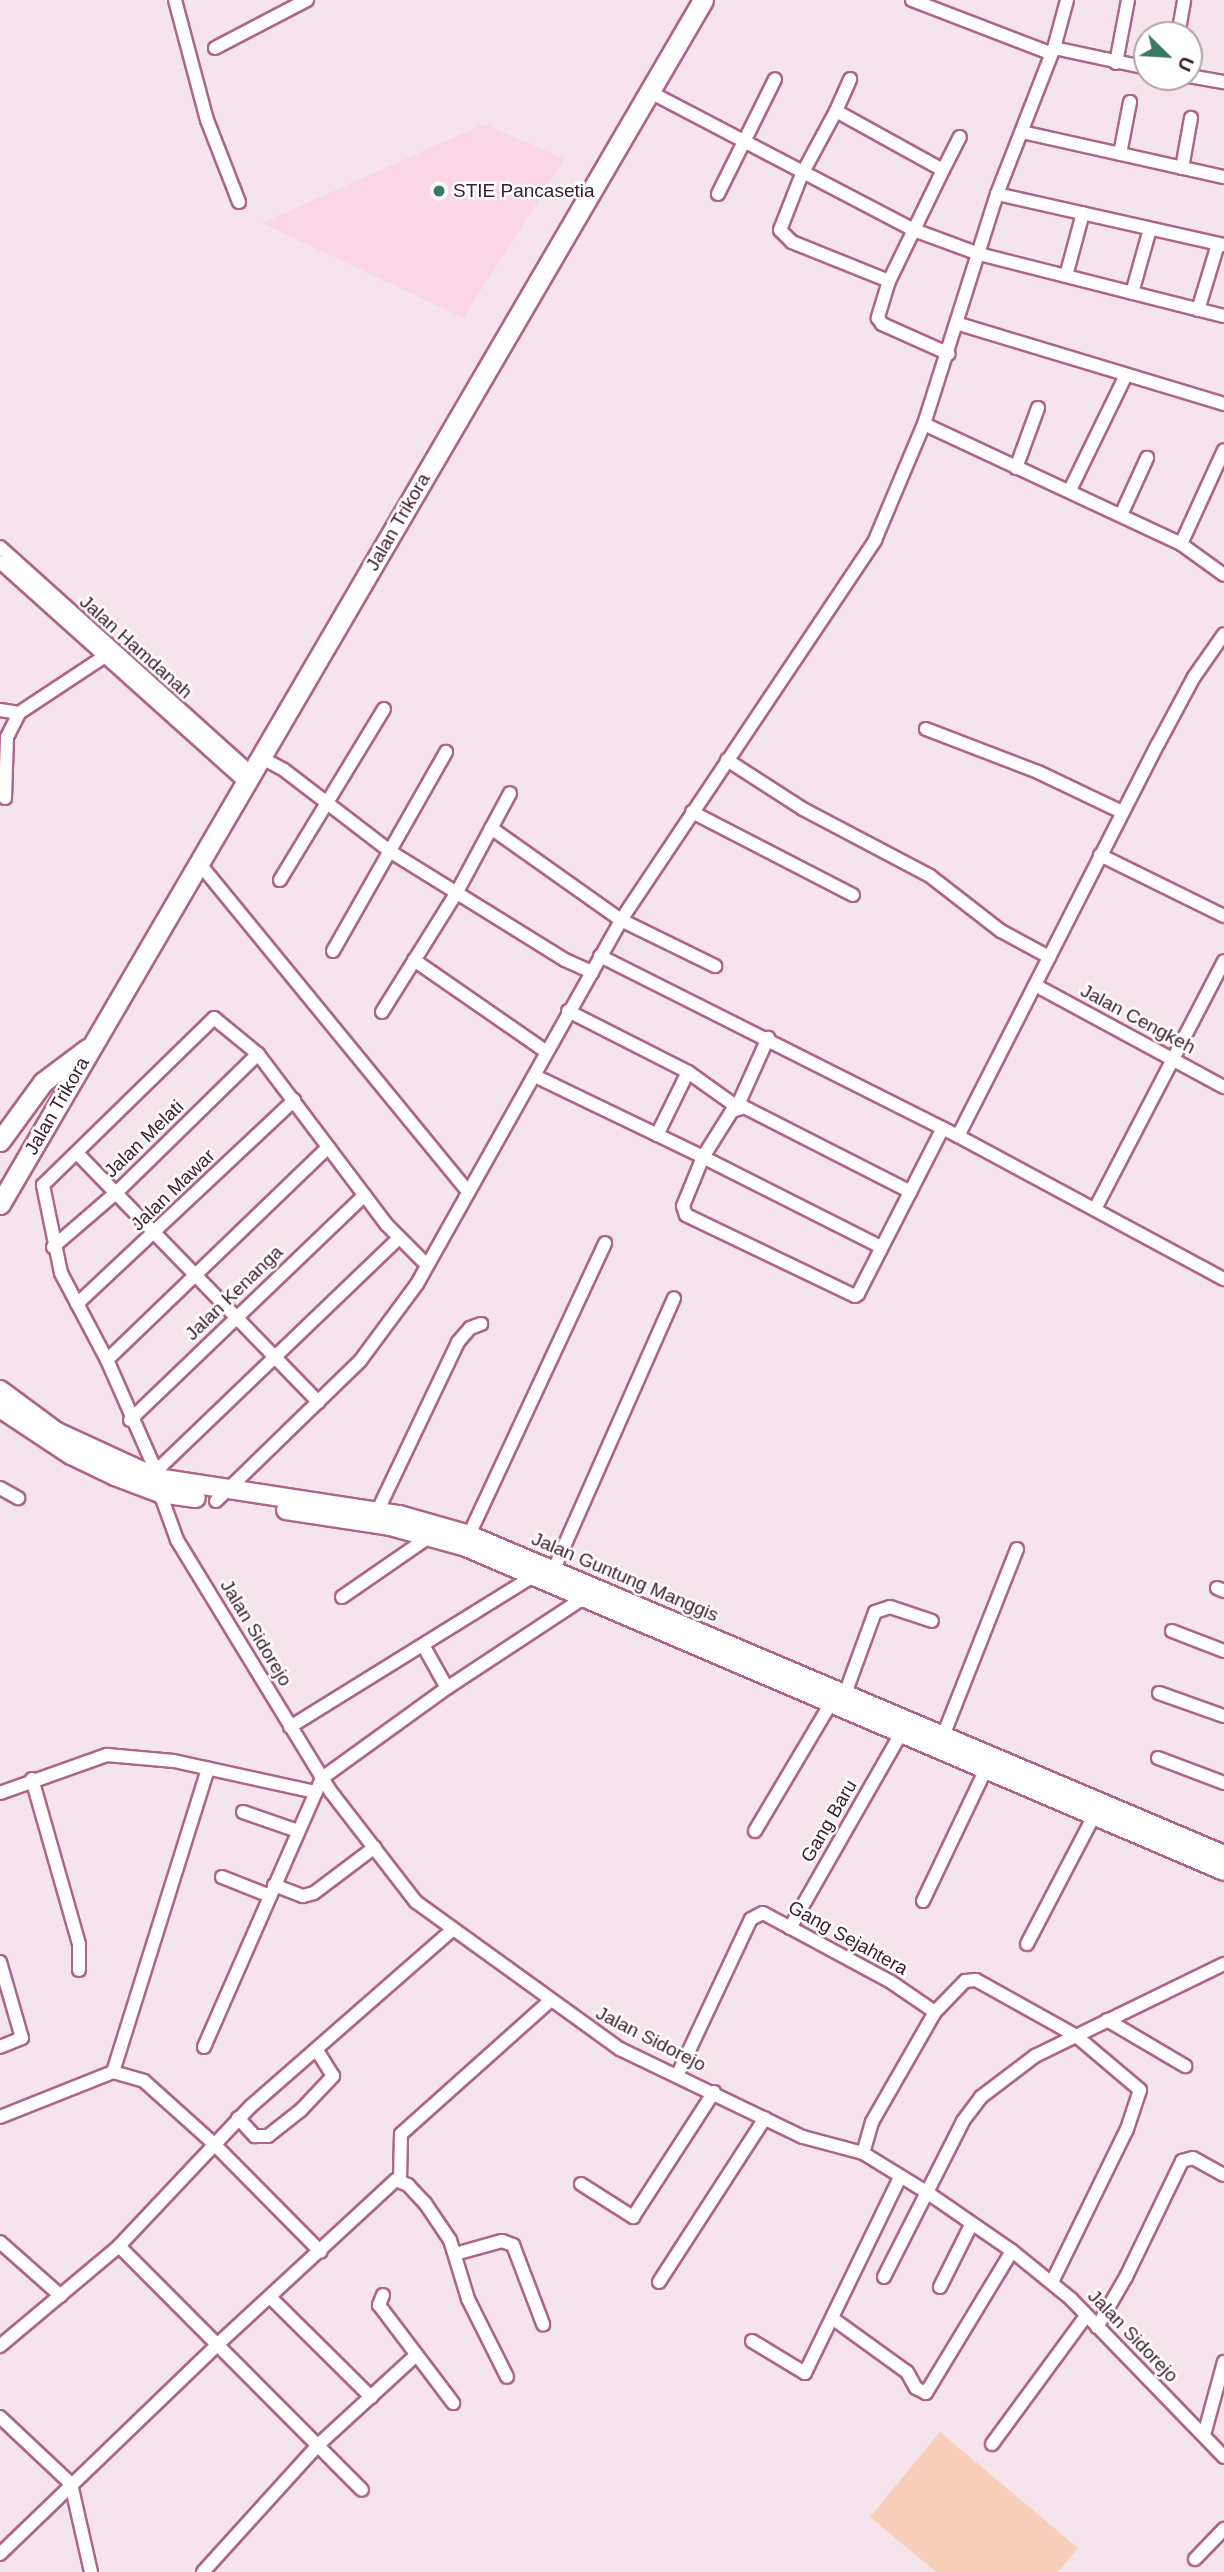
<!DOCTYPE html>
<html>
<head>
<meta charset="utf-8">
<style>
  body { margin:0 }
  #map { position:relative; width:1224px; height:2572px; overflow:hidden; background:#f5e4ec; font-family:Arial,sans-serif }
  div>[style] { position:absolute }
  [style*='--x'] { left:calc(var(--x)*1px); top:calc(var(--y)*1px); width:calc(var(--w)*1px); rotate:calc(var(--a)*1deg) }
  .built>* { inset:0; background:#fbd6e6 }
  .green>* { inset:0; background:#f7cfba }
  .roads { filter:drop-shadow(2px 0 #af6489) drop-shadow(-2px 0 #af6489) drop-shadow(0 2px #af6489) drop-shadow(0 -2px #af6489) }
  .street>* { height:12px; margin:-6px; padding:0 6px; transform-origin:6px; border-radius:6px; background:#fff }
  .secondary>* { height:18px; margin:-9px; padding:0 9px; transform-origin:9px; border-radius:9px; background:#fff }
  .primary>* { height:19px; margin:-9.5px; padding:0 9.5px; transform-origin:9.5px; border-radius:9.5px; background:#fff }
  .dots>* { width:19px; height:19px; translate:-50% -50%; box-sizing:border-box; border:4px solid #fff; border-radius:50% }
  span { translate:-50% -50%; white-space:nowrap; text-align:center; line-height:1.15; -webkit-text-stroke:5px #fff; paint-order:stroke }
  .poi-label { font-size:19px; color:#3b1c2c }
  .left { translate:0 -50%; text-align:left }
  .street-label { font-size:19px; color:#3b1c2c }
  .north { position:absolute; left:1133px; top:21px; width:70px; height:70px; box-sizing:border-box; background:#fff; border:2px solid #b1a4ab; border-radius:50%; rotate:114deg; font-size:19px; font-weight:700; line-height:28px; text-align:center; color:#3b1c2c }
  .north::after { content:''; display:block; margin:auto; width:24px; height:32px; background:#3c7965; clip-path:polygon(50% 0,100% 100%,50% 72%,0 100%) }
</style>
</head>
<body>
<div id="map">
  <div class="built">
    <div style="clip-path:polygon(484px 124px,565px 159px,463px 318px,262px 223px)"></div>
  </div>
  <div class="green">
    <div style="clip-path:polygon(940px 2432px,1078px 2548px,1058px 2572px,936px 2572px,870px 2517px)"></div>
  </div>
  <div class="roads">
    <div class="street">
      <div style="--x:175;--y:0;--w:124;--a:75.1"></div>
      <div style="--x:207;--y:120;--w:88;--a:68.7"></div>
      <div style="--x:912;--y:0;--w:148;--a:21"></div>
      <div style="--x:1178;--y:35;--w:36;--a:-80"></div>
      <div style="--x:215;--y:48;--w:104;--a:-27.6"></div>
      <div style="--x:1054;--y:48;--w:95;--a:12.1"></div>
      <div style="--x:1116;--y:63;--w:64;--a:-79.2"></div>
      <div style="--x:1189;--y:76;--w:36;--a:10"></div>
      <div style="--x:650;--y:92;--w:298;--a:27.6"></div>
      <div style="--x:914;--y:230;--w:69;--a:20.3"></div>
      <div style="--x:979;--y:254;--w:253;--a:14.2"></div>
      <div style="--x:836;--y:111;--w:122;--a:28.9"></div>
      <div style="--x:943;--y:170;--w:123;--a:115.9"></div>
      <div style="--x:889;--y:281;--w:105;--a:-158.1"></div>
      <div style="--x:792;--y:242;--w:17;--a:-135"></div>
      <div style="--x:780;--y:230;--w:60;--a:-68.6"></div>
      <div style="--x:802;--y:174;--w:72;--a:-61.6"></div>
      <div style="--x:836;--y:111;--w:35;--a:-66"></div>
      <div style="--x:1022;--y:132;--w:207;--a:12.6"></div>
      <div style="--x:1120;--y:154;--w:53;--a:-79.1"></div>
      <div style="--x:1182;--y:168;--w:51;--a:-79.8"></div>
      <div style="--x:943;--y:170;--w:37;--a:-63"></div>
      <div style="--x:718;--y:194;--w:128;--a:-63.6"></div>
      <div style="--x:997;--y:194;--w:233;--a:12.7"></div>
      <div style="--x:1066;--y:276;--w:65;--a:-74.9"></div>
      <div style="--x:889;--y:281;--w:39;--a:107"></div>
      <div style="--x:878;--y:318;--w:7;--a:56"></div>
      <div style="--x:882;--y:324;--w:73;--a:24.1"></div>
      <div style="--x:1132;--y:293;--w:66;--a:-74.3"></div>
      <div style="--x:1198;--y:310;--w:69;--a:-73.1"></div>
      <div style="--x:959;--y:324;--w:277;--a:16.8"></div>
      <div style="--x:924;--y:424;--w:284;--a:25"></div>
      <div style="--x:1181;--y:544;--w:53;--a:35.8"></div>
      <div style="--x:1016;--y:468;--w:64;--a:-69.9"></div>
      <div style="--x:1070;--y:490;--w:128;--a:-64"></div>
      <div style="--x:1121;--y:515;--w:63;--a:-65.5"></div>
      <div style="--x:1181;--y:544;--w:103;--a:-65.4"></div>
      <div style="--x:0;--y:547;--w:336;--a:42"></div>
      <div style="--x:0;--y:562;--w:329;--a:41.9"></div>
      <div style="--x:0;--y:710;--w:19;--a:9"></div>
      <div style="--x:926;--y:729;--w:120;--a:21"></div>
      <div style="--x:1038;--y:772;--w:93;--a:25.5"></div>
      <div style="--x:260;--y:757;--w:27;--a:28"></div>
      <div style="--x:284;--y:770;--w:135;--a:37.5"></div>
      <div style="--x:391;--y:852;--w:205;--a:31.8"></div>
      <div style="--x:565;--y:960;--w:30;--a:24"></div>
      <div style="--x:727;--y:760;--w:90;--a:32.8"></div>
      <div style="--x:803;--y:809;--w:144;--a:27.8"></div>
      <div style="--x:930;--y:876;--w:90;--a:37.8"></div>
      <div style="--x:1001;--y:931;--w:55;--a:28.4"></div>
      <div style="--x:5;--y:798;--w:61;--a:-88.1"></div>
      <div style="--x:7;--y:737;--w:27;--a:-63"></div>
      <div style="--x:19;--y:713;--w:107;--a:-33.5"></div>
      <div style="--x:692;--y:812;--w:181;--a:27.3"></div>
      <div style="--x:491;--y:828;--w:159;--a:35.3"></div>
      <div style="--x:621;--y:920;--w:105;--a:26.1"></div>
      <div style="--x:1100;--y:855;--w:138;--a:26.2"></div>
      <div style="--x:199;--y:863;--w:425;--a:50.7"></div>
      <div style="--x:280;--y:880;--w:200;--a:-58.7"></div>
      <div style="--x:333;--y:951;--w:229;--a:-60.4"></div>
      <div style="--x:600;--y:956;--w:401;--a:26.7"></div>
      <div style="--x:958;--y:1136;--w:440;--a:-63"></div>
      <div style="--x:1158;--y:744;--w:76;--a:-61.8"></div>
      <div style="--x:1194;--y:677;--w:52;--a:-55.1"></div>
      <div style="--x:414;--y:960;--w:158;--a:34.7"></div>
      <div style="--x:1035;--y:985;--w:215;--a:28.4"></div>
      <div style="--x:568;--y:1011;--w:135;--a:26.9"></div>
      <div style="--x:688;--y:1072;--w:60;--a:35.5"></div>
      <div style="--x:737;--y:1107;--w:76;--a:-65.8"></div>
      <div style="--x:382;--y:1012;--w:142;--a:-58"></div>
      <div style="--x:457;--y:892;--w:112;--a:-61.8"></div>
      <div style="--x:535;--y:1076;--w:187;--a:25.7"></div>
      <div style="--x:703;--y:1157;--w:54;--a:-57.8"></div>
      <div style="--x:732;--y:1111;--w:13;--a:-18"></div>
      <div style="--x:744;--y:1107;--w:187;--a:27"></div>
      <div style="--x:657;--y:1135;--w:70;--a:-63.8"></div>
      <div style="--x:958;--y:1136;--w:302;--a:28.3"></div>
      <div style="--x:77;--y:1153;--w:347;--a:45.9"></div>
      <div style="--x:1096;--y:1207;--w:277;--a:-62.5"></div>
      <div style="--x:53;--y:1247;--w:86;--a:-40.7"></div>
      <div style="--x:118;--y:1191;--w:196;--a:-44.4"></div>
      <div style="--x:881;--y:1247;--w:199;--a:-153.2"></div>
      <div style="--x:703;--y:1157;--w:53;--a:112.2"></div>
      <div style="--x:683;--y:1206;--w:9;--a:72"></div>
      <div style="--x:686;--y:1215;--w:187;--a:25.6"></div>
      <div style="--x:855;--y:1296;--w:4;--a:-34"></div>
      <div style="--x:858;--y:1294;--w:186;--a:-62.9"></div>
      <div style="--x:77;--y:1304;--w:298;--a:-43.2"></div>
      <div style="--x:107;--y:1360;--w:307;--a:-43.9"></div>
      <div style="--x:130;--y:1420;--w:325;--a:-43.8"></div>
      <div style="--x:156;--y:1471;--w:121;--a:-113.8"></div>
      <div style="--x:107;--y:1360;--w:98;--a:-117.9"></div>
      <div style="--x:61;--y:1273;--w:90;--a:-101.6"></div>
      <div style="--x:43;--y:1185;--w:239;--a:-44.3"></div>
      <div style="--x:214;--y:1018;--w:57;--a:39.3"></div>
      <div style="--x:258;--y:1054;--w:214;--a:53"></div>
      <div style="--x:387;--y:1225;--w:55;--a:45"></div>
      <div style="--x:157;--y:1478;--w:7;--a:-98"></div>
      <div style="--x:156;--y:1471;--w:337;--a:-43.8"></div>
      <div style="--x:0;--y:1488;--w:21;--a:29"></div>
      <div style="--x:160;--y:1493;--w:50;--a:70.1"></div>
      <div style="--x:177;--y:1540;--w:295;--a:58.6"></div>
      <div style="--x:331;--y:1792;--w:139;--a:52.3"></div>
      <div style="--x:416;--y:1902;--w:251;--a:35.8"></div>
      <div style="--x:620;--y:2049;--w:203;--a:25.7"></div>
      <div style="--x:803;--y:2137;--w:62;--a:14.9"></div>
      <div style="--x:863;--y:2153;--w:76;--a:31.6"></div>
      <div style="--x:928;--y:2193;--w:102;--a:34.6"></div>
      <div style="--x:1012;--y:2251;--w:76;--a:39.1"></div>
      <div style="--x:1071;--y:2299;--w:220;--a:45.9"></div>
      <div style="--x:216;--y:1501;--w:201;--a:-44.2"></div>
      <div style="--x:360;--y:1361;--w:96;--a:-53.5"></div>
      <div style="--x:417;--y:1284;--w:417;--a:-60.7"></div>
      <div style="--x:621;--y:920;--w:457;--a:-56.2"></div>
      <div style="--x:875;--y:540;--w:126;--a:-67.1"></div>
      <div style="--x:924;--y:424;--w:241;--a:-72.4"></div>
      <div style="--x:997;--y:194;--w:157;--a:-68.7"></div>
      <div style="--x:1054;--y:48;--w:50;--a:-74.8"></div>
      <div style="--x:377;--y:1512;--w:188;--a:-64.5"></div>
      <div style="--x:458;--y:1342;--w:18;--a:-49"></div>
      <div style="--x:470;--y:1328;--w:12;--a:-20"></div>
      <div style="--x:469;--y:1535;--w:322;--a:-65"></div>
      <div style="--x:554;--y:1569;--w:296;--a:-66.1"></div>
      <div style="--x:1217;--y:1588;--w:8;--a:23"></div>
      <div style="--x:342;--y:1597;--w:106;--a:-34.6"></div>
      <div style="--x:1172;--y:1631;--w:56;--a:21"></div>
      <div style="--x:423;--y:1645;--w:49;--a:60.8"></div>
      <div style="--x:1159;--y:1693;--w:69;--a:19.5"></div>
      <div style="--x:845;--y:1694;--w:87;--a:-69.9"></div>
      <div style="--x:875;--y:1612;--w:16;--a:-18"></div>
      <div style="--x:890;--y:1607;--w:44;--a:18.4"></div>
      <div style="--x:290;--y:1727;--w:287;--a:-31.8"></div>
      <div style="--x:943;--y:1736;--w:201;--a:-68.4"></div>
      <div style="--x:1158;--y:1758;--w:71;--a:20.7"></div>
      <div style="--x:32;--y:1779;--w:172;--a:74.1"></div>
      <div style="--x:79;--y:1944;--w:26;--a:90"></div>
      <div style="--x:0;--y:1793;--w:114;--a:-19.6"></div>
      <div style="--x:107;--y:1755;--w:67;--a:5.1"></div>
      <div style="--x:174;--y:1761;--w:144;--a:12.4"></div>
      <div style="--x:243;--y:1812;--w:58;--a:19.1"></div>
      <div style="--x:755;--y:1831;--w:149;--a:-59.3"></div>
      <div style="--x:222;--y:1877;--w:52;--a:21.6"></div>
      <div style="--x:274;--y:1885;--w:31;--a:21"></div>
      <div style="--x:303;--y:1896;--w:11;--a:-15"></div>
      <div style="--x:314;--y:1893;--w:76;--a:-37"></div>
      <div style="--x:923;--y:1901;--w:146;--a:-64.5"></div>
      <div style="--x:790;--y:1928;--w:226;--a:-60.3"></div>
      <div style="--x:1027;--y:1944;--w:144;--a:-62.4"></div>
      <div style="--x:0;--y:1962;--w:79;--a:73.9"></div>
      <div style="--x:22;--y:2038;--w:24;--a:158"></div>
      <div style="--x:935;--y:2012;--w:43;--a:-45.9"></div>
      <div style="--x:965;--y:1981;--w:11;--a:-5"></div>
      <div style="--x:976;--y:1980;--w:113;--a:29.1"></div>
      <div style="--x:1075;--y:2035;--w:85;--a:40.2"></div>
      <div style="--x:1140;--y:2090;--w:41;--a:108.4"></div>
      <div style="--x:1127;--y:2129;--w:170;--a:116.1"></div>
      <div style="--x:1107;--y:2020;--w:91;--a:30.5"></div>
      <div style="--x:204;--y:2047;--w:294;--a:-66.3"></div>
      <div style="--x:322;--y:1778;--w:154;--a:-35.8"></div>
      <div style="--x:447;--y:1688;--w:165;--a:-33.4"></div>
      <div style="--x:113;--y:2072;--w:318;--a:-72.6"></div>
      <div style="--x:678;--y:2074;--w:171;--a:-64.8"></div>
      <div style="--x:751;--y:1919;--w:13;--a:-27"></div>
      <div style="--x:763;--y:1913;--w:145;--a:28.3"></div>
      <div style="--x:891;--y:1982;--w:53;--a:34.3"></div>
      <div style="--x:935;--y:2012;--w:127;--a:119.8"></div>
      <div style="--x:872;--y:2122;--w:32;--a:106"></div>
      <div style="--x:0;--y:2117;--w:122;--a:-21.7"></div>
      <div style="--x:113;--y:2072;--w:32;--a:16"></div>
      <div style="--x:144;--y:2081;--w:93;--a:41.9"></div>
      <div style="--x:213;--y:2143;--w:153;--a:45.3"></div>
      <div style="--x:238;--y:2118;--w:25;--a:47"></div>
      <div style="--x:255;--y:2136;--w:13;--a:0"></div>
      <div style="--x:268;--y:2136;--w:42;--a:-38.2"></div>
      <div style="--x:301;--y:2110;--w:47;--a:-46.7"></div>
      <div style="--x:333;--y:2076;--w:31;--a:-122"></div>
      <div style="--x:400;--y:2181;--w:47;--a:-88.8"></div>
      <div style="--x:401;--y:2134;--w:200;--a:-41.8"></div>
      <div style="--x:581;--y:2184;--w:62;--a:32.4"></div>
      <div style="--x:633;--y:2217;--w:149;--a:-57.1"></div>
      <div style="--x:0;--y:2242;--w:81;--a:41.5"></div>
      <div style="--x:119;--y:2246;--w:344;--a:45.1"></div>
      <div style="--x:455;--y:2254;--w:49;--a:-15.5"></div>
      <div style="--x:502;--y:2241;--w:12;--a:20"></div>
      <div style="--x:513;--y:2245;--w:85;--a:69.2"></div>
      <div style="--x:884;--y:2277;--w:175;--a:-63.1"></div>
      <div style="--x:963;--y:2121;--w:30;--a:-53"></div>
      <div style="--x:981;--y:2097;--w:68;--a:-37.2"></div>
      <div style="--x:1035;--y:2056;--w:210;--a:-26"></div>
      <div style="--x:659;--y:2282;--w:195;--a:-57.1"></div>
      <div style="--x:940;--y:2287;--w:69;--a:-63.4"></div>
      <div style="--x:383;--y:2295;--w:11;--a:112"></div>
      <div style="--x:379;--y:2305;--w:123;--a:52.9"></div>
      <div style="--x:271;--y:2298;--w:141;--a:44.7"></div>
      <div style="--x:832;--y:2318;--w:92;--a:35.8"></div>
      <div style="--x:907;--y:2372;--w:18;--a:61"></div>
      <div style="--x:916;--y:2388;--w:11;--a:27"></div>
      <div style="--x:926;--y:2393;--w:166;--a:-58.8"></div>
      <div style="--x:1097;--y:2327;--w:58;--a:-59.9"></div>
      <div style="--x:1126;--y:2277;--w:129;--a:-64.2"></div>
      <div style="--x:1182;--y:2161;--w:11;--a:-15"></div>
      <div style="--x:1193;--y:2158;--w:35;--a:29"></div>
      <div style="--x:752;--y:2341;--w:62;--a:31.1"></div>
      <div style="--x:805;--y:2373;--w:218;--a:-64.1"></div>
      <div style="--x:0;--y:2346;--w:155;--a:-40"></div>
      <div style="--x:119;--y:2246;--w:192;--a:-46.7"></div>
      <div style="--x:251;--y:2106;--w:267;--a:-41.2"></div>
      <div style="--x:0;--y:2417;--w:98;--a:43.3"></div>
      <div style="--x:71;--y:2484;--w:90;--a:77.2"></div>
      <div style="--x:1204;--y:2435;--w:76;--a:-74.7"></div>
      <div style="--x:992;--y:2444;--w:159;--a:-53.7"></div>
      <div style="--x:0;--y:2554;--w:303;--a:-43.9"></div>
      <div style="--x:218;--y:2344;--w:242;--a:-42.7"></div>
      <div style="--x:396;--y:2180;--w:13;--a:23"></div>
      <div style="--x:408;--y:2185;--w:25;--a:47"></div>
      <div style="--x:425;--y:2203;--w:45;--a:56"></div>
      <div style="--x:450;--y:2240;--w:62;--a:73"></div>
      <div style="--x:468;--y:2299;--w:87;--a:63.4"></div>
      <div style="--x:1195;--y:2559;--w:42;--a:-46"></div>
      <div style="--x:203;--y:2572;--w:171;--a:-47.8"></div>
      <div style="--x:318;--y:2445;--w:132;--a:-42.5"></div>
    </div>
    <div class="secondary">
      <div style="--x:0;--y:1390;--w:71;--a:36.4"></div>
      <div style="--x:57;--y:1432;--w:110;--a:24.7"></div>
      <div style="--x:157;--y:1478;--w:245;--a:8.7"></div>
      <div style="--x:399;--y:1515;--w:73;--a:15.9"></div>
      <div style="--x:469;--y:1535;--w:820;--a:22.97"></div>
      <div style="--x:0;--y:1408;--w:85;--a:33.5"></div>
      <div style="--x:71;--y:1455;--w:49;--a:25.5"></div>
      <div style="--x:115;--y:1476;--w:48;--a:20.7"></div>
      <div style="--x:160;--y:1493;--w:36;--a:8"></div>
      <div style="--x:286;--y:1510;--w:105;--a:8.7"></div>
      <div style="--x:390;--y:1526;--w:79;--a:15.4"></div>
      <div style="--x:466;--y:1547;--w:824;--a:23.14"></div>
    </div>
    <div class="primary">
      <div style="--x:0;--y:1141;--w:73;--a:-53.9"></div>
      <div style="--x:43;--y:1082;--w:55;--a:-36.9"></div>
      <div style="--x:0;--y:1204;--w:1394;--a:-59.72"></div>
    </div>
  </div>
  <div class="dots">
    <div style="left:439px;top:191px;background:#3c7965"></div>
  </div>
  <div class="poi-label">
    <span class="left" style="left:453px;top:191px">STIE Pancasetia</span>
  </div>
  <div class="street-label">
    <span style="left:398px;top:522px;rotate:-60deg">Jalan Trikora</span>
    <span style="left:136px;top:647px;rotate:42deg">Jalan Hamdanah</span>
    <span style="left:1138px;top:1019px;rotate:28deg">Jalan Cengkeh</span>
    <span style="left:57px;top:1106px;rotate:-60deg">Jalan Trikora</span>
    <span style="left:144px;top:1139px;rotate:-44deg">Jalan Melati</span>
    <span style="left:173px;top:1190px;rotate:-44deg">Jalan Mawar</span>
    <span style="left:234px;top:1293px;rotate:-44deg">Jalan Kenanga</span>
    <span style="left:625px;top:1577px;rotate:23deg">Jalan Guntung Manggis</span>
    <span style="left:256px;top:1633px;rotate:59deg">Jalan Sidorejo</span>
    <span style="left:829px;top:1821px;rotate:-60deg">Gang Baru</span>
    <span style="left:848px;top:1938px;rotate:29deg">Gang Sejahtera</span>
    <span style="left:651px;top:2039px;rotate:27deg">Jalan Sidorejo</span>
    <span style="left:1133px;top:2336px;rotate:46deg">Jalan Sidorejo</span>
  </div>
  <div class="north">U</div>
</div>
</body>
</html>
